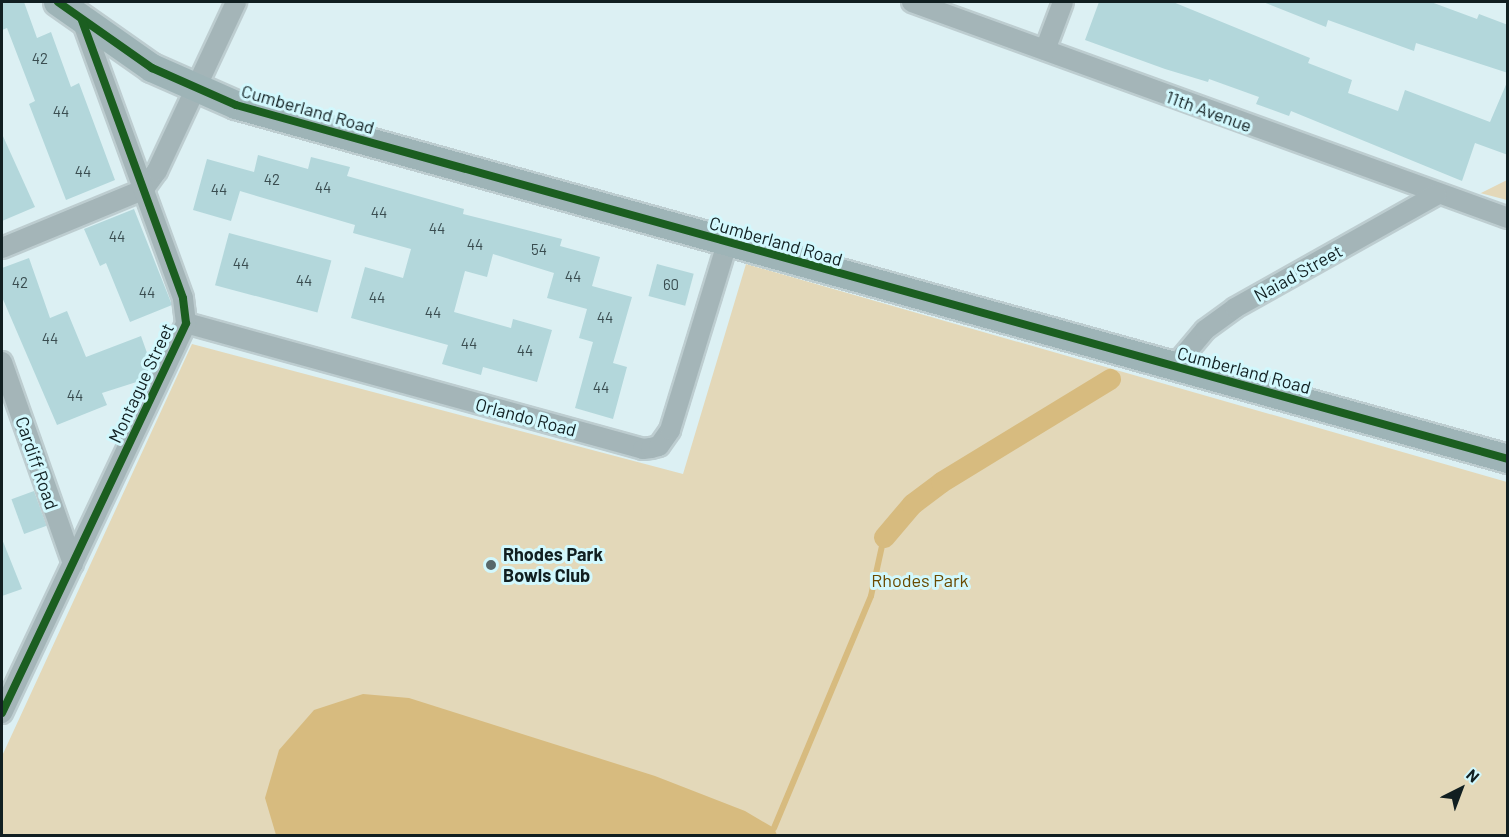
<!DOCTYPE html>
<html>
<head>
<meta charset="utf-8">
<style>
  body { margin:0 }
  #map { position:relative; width:1509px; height:837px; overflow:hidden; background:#dcf0f3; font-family:Barlow,sans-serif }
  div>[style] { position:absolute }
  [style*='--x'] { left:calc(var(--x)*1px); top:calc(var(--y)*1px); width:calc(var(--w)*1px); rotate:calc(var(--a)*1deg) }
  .green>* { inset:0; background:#e3d8b9 }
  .water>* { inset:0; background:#d7bb7f }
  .stream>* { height:6px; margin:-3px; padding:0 3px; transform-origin:3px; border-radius:3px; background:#d7bb7f }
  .canal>* { height:21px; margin:-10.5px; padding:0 10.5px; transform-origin:10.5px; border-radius:10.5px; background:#d7bb7f }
  .building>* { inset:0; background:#b3d7db; transform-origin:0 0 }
  .roads { filter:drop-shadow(2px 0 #bdcdd0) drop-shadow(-2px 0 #bdcdd0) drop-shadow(0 2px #bdcdd0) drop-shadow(0 -2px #bdcdd0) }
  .street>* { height:20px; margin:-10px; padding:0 10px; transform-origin:10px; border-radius:10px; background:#a4b5b8 }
  .secondary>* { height:28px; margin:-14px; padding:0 14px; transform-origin:14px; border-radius:14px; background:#9eb4b7 }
  .cycleway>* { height:8px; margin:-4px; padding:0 4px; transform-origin:4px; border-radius:4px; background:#1b5e20 }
  .dots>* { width:16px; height:16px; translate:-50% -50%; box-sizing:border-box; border:3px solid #d2f8fd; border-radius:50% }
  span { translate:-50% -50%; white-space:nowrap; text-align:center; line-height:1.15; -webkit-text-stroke:6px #d2f8fd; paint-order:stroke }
  .number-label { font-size:15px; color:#3a4d50 }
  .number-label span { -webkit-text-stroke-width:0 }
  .street-label { font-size:18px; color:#111f21 }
  .poi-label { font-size:18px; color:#111f21; font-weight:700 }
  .left { translate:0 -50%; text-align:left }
  .park-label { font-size:18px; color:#6a4a00 }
  .frame { position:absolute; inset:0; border:3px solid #111f21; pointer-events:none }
  .north { position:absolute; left:1431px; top:759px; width:60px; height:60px; -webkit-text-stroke:4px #d2f8fd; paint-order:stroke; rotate:42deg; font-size:16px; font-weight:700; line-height:24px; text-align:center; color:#111f21 }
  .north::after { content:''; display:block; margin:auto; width:21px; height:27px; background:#111f21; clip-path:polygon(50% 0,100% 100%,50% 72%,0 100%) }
</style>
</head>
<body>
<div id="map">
  <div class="green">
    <div style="clip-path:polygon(1507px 180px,1507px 200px,1480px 193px,1481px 193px)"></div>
    <div style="clip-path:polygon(746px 264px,1507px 482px,1507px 835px,2px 836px,2px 756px,192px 344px,683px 474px)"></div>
  </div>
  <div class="water">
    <div style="clip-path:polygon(363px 694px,409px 698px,655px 776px,745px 811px,774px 828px,777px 835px,276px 835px,265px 798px,279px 750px,314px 710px)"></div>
  </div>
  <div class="stream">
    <div style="--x:774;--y:828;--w:251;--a:-67.3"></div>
    <div style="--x:871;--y:596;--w:60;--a:-77.6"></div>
  </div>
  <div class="canal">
    <div style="--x:884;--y:537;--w:43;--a:-49.7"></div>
    <div style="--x:912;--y:504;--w:36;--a:-37"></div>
    <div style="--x:941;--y:482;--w:198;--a:-31.4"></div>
  </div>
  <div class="building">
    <div style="clip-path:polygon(2px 2px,24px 2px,37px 38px,51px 32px,71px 87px,79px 83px,115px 180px,66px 200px,29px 104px,35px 101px,7px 28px,2px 30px)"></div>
    <div style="clip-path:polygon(1099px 2px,1173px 2px,1310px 58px,1308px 63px,1352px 80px,1348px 93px,1398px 111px,1405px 90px,1490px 122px,1508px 80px,1508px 155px,1475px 143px,1462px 181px,1291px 111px,1289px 116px,1256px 104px,1259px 97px,1209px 79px,1208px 82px,1165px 69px,1085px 40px)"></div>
    <div style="clip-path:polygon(1263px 2px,1431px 2px,1477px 19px,1479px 14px,1508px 25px,1508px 73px,1416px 43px,1414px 51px,1328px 20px,1326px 27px)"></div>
    <div style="clip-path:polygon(2px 134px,35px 207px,2px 221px)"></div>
    <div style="clip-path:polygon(258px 155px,308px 169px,311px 157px,350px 167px,347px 176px,464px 209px,463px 214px,562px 239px,560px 246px,600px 257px,592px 286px,632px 297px,613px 363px,627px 367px,613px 419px,575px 408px,593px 342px,579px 338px,587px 309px,547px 298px,554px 273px,493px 254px,487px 277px,465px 271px,454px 312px,511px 328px,513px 319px,552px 330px,537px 382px,483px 367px,481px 375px,442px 364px,448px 345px,351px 318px,365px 267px,403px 278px,411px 249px,353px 233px,355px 225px,240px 191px,231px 221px,193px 210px,207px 159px,254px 172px)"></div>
    <div style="clip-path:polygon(134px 209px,172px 305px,130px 322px,106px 263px,100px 266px,84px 229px)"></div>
    <div style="left:229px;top:233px;width:106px;height:54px;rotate:15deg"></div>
    <div style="clip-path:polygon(29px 258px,50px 318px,67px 311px,86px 357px,141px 336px,152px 367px,146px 379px,102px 393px,107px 405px,57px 425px,2px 297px,2px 268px)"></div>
    <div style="left:657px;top:264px;width:38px;height:33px;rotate:15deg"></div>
    <div style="left:34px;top:491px;width:37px;height:24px;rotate:70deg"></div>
    <div style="clip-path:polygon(2px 539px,22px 589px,2px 596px)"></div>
  </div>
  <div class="roads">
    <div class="street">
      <div style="--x:912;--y:2;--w:634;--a:19.92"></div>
      <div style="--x:1045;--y:50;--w:51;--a:-69.4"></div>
      <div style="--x:2;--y:248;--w:152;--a:-22.4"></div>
      <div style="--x:143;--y:190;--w:24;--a:-54"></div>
      <div style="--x:157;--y:171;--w:187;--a:-64.9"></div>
      <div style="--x:186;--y:323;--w:474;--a:15.4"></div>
      <div style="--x:643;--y:449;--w:8;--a:-7"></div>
      <div style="--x:651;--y:448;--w:8;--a:-14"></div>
      <div style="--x:659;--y:446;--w:19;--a:-55"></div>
      <div style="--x:670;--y:430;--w:195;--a:-73"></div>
      <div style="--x:2;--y:362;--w:214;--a:70.6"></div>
      <div style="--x:1174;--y:367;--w:48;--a:-50"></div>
      <div style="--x:1205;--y:330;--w:37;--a:-36"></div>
      <div style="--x:1235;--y:308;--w:231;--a:-29.3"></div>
      <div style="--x:2;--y:713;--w:431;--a:-64.7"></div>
      <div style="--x:186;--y:323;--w:25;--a:-97"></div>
      <div style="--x:183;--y:298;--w:296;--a:-110"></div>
    </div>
    <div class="secondary">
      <div style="--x:58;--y:2;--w:115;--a:35.1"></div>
      <div style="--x:152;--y:68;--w:92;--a:23.8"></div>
      <div style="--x:236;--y:105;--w:1320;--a:15.55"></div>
    </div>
  </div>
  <div class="cycleway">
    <div style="--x:58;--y:2;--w:115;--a:35.1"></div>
    <div style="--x:152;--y:68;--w:92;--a:23.8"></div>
    <div style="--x:236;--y:105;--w:1320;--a:15.55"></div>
    <div style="--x:2;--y:713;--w:431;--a:-64.7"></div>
    <div style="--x:186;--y:323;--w:25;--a:-97"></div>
    <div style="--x:183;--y:298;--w:296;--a:-110"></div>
  </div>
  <div class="dots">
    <div style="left:491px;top:565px;background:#58686a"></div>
  </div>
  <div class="number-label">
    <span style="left:40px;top:59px">42</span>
    <span style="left:61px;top:112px">44</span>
    <span style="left:83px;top:172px">44</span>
    <span style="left:272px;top:180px">42</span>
    <span style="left:323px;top:188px">44</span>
    <span style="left:219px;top:190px">44</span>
    <span style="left:379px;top:213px">44</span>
    <span style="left:437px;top:229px">44</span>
    <span style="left:117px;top:237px">44</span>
    <span style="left:475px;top:245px">44</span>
    <span style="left:539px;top:250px">54</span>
    <span style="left:241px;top:264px">44</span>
    <span style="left:573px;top:277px">44</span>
    <span style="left:304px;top:281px">44</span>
    <span style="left:20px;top:283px">42</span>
    <span style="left:671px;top:285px">60</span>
    <span style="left:147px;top:293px">44</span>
    <span style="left:377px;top:298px">44</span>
    <span style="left:433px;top:313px">44</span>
    <span style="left:605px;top:318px">44</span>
    <span style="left:50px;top:339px">44</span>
    <span style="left:469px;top:344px">44</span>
    <span style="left:525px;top:351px">44</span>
    <span style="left:601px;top:388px">44</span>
    <span style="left:75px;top:396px">44</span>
  </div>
  <div class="street-label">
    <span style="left:308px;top:109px;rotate:16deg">Cumberland Road</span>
    <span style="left:1209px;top:111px;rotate:20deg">11th Avenue</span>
    <span style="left:776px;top:241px;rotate:16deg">Cumberland Road</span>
    <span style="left:1298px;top:273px;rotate:-29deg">Naiad Street</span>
    <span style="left:1244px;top:370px;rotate:15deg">Cumberland Road</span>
    <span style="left:141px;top:383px;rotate:-65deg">Montague Street</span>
    <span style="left:526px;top:417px;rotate:15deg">Orlando Road</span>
    <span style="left:37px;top:463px;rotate:71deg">Cardiff Road</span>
  </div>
  <div class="poi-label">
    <span class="left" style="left:503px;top:565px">Rhodes Park<br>Bowls Club</span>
  </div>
  <div class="park-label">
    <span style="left:920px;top:580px">Rhodes Park</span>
  </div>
  <div class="frame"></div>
  <div class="north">N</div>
</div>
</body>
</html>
